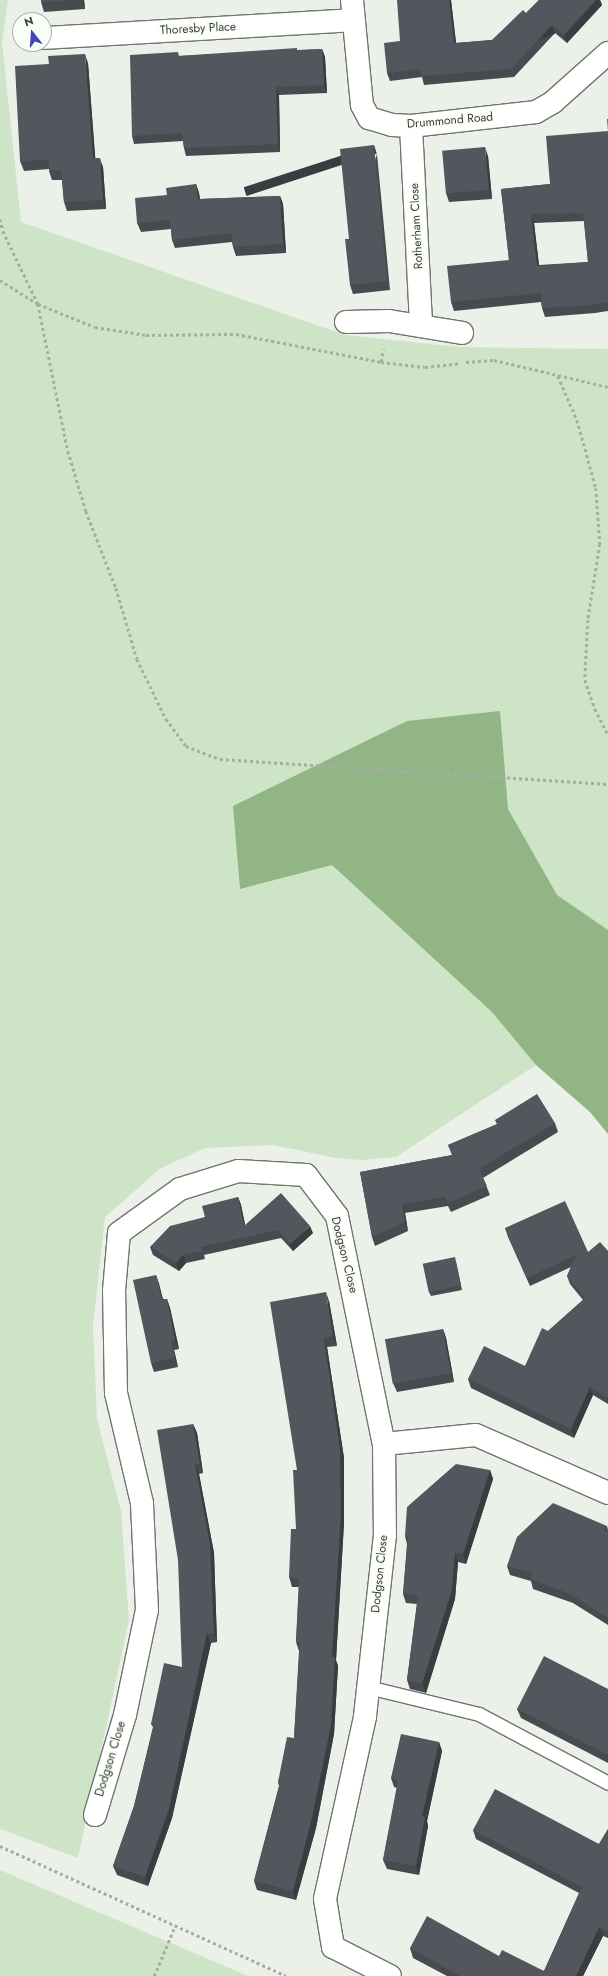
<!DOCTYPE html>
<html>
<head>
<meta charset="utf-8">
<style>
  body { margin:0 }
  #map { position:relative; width:608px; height:1976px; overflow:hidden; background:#ebf0e9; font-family:Jost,sans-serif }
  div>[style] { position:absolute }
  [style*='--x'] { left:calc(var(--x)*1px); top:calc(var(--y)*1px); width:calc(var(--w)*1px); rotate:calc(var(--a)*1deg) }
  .green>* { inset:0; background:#cee4c6 }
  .forest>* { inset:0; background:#91b585 }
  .path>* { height:2.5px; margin-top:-1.25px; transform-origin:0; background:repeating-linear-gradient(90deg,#a8aca7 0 3px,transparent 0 6px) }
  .roads { filter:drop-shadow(1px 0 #70756f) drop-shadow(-1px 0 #70756f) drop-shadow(0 1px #70756f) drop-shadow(0 -1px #70756f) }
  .service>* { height:13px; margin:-6.5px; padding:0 6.5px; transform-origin:6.5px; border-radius:6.5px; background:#fff }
  .minor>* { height:22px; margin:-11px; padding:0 11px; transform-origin:11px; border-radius:11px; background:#fff }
  .wall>* { inset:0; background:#484a50 }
  .shaded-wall>* { inset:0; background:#3b3c41; transform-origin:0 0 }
  .building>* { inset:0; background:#54565d; transform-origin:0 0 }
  span { translate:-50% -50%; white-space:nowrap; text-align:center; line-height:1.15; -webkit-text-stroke:4px #f8fef6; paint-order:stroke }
  .street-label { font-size:12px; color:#3a3c3a }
  .north { position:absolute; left:12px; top:12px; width:40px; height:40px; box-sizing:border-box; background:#f8fef6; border:1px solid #acb0ab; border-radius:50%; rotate:343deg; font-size:11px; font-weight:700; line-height:16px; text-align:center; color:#3a3c3a }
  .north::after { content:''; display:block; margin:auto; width:14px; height:18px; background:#4145ba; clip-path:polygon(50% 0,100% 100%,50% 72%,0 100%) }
</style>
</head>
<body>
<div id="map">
  <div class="green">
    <div style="clip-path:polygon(0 0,8px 0,2px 42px,21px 222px,345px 335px,459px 347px,608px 349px,608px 1134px,590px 1112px,536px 1065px,396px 1157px,361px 1160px,336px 1158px,273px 1145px,205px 1148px,161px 1168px,105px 1217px,93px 1326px,97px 1419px,121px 1511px,129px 1620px,78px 1858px,0 1829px)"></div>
    <div style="clip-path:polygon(0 1870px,248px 1976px,0 1976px)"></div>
  </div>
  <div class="forest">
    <div style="clip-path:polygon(500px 711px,508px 809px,557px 895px,608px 930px,608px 1134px,590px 1112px,536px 1065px,492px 1012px,332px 865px,240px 889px,233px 806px,407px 721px)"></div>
  </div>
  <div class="path">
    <div style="--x:0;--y:219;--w:12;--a:76"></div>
    <div style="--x:3;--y:231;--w:81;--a:64.4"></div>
    <div style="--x:38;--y:304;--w:150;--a:78.5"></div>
    <div style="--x:68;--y:451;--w:63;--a:73.3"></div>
    <div style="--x:86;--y:511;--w:83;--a:68.7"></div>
    <div style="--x:116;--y:588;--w:74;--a:73.5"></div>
    <div style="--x:137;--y:659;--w:67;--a:64.2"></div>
    <div style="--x:166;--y:719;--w:34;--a:53"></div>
    <div style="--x:186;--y:746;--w:36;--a:21"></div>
    <div style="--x:220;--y:759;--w:389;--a:3.7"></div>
    <div style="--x:0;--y:280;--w:45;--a:32.3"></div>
    <div style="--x:38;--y:304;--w:61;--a:22"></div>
    <div style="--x:95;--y:327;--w:52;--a:8.9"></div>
    <div style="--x:146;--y:335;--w:90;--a:-0.6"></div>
    <div style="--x:236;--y:334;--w:148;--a:10.9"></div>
    <div style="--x:381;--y:362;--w:44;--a:6.5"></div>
    <div style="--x:425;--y:367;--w:36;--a:-6"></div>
    <div style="--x:381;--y:362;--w:13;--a:-81"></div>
    <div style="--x:466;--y:362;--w:28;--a:-4"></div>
    <div style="--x:494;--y:360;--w:117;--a:13.3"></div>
    <div style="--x:558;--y:376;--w:48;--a:66.6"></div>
    <div style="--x:577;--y:420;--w:71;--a:74.4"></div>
    <div style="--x:596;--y:488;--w:56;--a:85.9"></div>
    <div style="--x:600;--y:544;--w:77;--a:99"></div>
    <div style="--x:588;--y:620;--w:60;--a:92.9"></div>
    <div style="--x:585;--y:680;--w:31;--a:71"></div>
    <div style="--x:595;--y:709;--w:28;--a:63"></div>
    <div style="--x:0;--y:1846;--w:314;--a:24.4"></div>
    <div style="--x:154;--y:1976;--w:54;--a:-67.2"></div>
  </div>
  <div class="roads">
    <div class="service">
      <div style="--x:368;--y:1687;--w:114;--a:13.7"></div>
      <div style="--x:479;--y:1714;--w:146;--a:28.1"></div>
    </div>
    <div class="minor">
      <div style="--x:352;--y:0;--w:105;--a:84.6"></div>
      <div style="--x:362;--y:105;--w:15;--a:62"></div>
      <div style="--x:369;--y:118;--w:24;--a:17"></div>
      <div style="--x:392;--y:125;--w:19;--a:3"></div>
      <div style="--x:411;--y:126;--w:126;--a:-6.4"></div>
      <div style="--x:536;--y:112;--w:20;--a:-30"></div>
      <div style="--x:553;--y:102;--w:74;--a:-41.7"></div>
      <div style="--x:44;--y:38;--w:310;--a:-3.3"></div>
      <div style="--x:411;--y:126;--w:200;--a:87.1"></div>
      <div style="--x:346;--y:322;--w:43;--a:-1.3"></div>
      <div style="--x:389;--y:321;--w:74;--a:9.3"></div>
      <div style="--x:384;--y:1444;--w:92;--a:-5.6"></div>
      <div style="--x:476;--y:1435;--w:144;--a:23.7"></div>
      <div style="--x:95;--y:1815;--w:104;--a:-73.3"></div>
      <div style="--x:125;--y:1715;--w:107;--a:-78.2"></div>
      <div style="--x:147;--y:1610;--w:107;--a:-92.7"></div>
      <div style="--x:142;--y:1503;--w:113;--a:-103.3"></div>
      <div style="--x:116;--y:1393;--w:102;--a:-91.1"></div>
      <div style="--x:114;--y:1291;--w:58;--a:-85.1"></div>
      <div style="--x:119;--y:1233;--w:75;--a:-35.8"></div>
      <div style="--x:180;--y:1189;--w:61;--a:-17.2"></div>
      <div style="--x:238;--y:1171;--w:68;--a:3.4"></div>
      <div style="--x:306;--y:1175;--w:51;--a:52.9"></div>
      <div style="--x:337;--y:1216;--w:233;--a:78.4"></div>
      <div style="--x:384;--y:1444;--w:91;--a:89.4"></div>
      <div style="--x:385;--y:1535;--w:183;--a:96.3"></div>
      <div style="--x:365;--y:1717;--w:186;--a:102.4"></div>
      <div style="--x:325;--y:1899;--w:49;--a:80.5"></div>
      <div style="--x:333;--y:1947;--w:64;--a:27"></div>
    </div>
  </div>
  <div class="wall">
    <div style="clip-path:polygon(41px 0,84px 0,85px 9px,44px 12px,41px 2px)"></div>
    <div style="clip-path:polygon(451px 0,456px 43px,492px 40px,526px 13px,539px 0,600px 0,602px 5px,567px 43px,555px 33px,514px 77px,424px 85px,422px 77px,390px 81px,387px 73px,400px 41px)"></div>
    <div style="clip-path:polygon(322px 49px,325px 57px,327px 93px,279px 95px,280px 152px,186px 156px,184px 148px,183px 141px,134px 144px,132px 136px,178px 52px,179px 56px)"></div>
    <div style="clip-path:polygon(88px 63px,95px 158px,103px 167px,106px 209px,67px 211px,64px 202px,62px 180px,52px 180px,49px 171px,49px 169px,24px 171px,20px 161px)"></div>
    <div style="clip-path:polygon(evenodd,608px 119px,608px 311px,595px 313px,545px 317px,542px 308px,541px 302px,454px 311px,451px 302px,509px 260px,501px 189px,550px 184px,608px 131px,608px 119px,584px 221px,588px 262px,539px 265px,534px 223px,584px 221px)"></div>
    <div style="clip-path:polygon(377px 154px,390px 290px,353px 294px,350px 285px,349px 239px)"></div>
    <div style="clip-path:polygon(488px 156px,492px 199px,449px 202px,446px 193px)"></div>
    <div style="clip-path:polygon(196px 184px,199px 193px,200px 199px,280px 196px,283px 204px,286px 253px,236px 256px,233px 247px,232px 242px,175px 248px,172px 240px,171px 229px,141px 232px,137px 223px,167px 195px)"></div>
    <div style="clip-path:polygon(495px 1120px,555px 1123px,558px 1132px,483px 1178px,490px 1195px,451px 1212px,448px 1206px,405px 1213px,408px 1231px,375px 1246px,372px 1237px,360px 1172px,452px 1155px,448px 1145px,497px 1124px)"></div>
    <div style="clip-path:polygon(238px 1197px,241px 1205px,245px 1225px,313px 1233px,293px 1251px,281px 1238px,204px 1255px,205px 1259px,186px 1263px,179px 1271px,153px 1255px,150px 1247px,205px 1217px)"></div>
    <div style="clip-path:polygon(505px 1228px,588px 1252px,608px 1251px,608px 1404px,593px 1395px,574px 1438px,471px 1388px,468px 1379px,525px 1366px,548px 1331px,583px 1300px,570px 1284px,567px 1276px,571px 1267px,530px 1286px,508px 1237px)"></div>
    <div style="clip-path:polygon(456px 1262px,462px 1290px,431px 1296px,429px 1292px)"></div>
    <div style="clip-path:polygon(156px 1275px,159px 1284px,163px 1299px,167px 1299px,170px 1308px,179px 1349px,174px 1350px,178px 1367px,154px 1372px,151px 1363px)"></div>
    <div style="clip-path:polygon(329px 1301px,337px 1346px,327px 1347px,344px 1458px,344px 1523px,336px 1660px,338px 1666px,334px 1734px,316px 1828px,296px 1900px,257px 1890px,254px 1881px,279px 1786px,278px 1782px,294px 1738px,299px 1651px,296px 1642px,299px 1587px,292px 1587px,289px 1577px,296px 1529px,297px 1470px)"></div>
    <div style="clip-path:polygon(443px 1329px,446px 1338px,454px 1382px,397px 1392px,393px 1383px)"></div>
    <div style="clip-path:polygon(193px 1424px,197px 1433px,203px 1473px,199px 1474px,214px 1553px,217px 1642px,211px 1643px,172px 1818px,148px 1886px,117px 1875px,113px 1866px,134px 1806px,153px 1727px,151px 1724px,182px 1667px)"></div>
    <div style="clip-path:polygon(490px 1470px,493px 1479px,466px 1564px,458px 1562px,455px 1599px,426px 1693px,410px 1689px,407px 1680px,417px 1604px,406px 1603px,403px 1594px,407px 1544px,405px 1536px)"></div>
    <div style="clip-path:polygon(607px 1526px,608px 1530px,608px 1625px,573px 1603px,533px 1589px,531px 1581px,510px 1575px,507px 1566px)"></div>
    <div style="clip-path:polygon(608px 1689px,608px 1763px,521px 1718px,517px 1709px)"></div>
    <div style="clip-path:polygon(439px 1742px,442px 1751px,427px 1821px,428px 1826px,419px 1875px,387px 1869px,383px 1860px,397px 1788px,394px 1787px,391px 1778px)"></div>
    <div style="clip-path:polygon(608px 1829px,608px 1938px,603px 1936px,583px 1976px,447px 1976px,413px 1958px,410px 1948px,499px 1956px,544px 1971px,579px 1893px,476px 1839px,473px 1830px,599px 1844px)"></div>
  </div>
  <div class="shaded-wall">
    <div style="clip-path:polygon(82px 0,84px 0,85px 9px)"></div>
    <div style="clip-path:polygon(449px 0,451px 0,457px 51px,454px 43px)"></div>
    <div style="clip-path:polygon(596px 0,600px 0,602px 5px,567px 43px,564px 35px)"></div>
    <div style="left:552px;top:25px;width:9px;height:60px;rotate:69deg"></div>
    <div style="clip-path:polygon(322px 49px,325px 57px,327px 93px,324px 85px)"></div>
    <div style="clip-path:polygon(85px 54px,88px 63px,96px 167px,93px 158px)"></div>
    <div style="clip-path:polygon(276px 87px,279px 95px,280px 152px,278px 144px)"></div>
    <div style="left:374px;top:145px;width:9px;height:137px;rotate:72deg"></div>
    <div style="clip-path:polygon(485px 147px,488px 156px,492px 199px,489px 190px)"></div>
    <div style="clip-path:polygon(100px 158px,103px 167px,106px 209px,103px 200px)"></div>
    <div style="clip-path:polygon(196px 184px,199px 193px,201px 207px,198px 199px)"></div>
    <div style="clip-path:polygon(280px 196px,283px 204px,286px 253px,283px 244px)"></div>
    <div style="clip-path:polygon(531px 214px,534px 223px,540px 274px,537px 266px)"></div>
    <div style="clip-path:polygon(238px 1197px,241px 1205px,247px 1234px,244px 1226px)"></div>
    <div style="clip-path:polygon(402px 1204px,405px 1213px,408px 1231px,405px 1222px)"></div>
    <div style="clip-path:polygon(310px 1226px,313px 1233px,293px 1251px,290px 1244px)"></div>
    <div style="clip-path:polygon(183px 1255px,186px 1263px,179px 1271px,176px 1263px)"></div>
    <div style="clip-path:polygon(156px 1275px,159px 1284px,165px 1309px,162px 1300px)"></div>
    <div style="clip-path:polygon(326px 1292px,329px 1301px,337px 1346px,333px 1336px)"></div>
    <div style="clip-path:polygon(167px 1299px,170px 1308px,179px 1349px,175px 1340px)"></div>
    <div style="clip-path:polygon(443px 1329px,446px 1338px,454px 1382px,451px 1373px)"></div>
    <div style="clip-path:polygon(324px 1338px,327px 1347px,344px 1458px,344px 1523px,336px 1660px,338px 1666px,334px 1734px,316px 1828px,296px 1900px,293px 1891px,332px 1657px)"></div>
    <div style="clip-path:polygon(171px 1341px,174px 1350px,178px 1367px,175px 1358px)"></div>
    <div style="clip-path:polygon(590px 1387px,593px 1395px,574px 1438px,571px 1429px)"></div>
    <div style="clip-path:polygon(193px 1424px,197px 1433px,203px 1473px,200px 1464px)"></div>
    <div style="clip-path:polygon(195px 1464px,199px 1474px,214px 1553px,217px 1642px,214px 1633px)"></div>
    <div style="clip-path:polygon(490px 1470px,493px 1479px,466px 1564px,463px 1554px)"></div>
    <div style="clip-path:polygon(455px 1552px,458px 1562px,455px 1599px,426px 1693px,422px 1684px)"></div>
    <div style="clip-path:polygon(207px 1633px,211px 1643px,172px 1818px,148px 1886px,145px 1877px)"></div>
    <div style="clip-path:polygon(439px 1742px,442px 1751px,427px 1821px,428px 1826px,419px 1875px,416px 1866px,422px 1816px)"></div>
    <div style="clip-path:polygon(599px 1927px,603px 1936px,583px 1976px,576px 1976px)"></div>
  </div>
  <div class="building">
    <div style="clip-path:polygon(41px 0,76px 0,41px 2px)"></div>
    <div style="clip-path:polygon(397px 0,449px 0,454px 43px,492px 40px,523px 10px,526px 13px,539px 0,596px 0,564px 35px,552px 25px,511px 69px,421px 76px,420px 69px,387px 73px,384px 43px,400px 41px)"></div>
    <div style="clip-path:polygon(297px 48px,297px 50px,322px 49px,324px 85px,276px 87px,278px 144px,184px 148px,182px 133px,132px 136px,130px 55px,178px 52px,178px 56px)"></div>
    <div style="clip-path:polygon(85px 54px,93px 158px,100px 158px,103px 200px,64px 202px,61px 170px,49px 171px,49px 160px,20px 161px,15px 66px,49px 64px,48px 56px)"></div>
    <div style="clip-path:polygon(evenodd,607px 119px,608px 119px,608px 302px,592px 305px,542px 308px,541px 293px,451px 302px,447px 266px,509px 260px,501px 189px,550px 184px,546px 136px,608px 131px,607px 119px,583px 213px,588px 262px,537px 266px,531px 214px,583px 213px)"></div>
    <div style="clip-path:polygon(374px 145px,387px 281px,350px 285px,345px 239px,349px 239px,340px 149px)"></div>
    <div style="left:485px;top:147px;width:43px;height:43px;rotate:85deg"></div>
    <div style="clip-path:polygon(196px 184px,198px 199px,280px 196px,283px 244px,233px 247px,232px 233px,172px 240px,170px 220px,137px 223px,135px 198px,167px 195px,166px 188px)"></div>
    <div style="clip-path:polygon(537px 1094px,555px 1123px,479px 1169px,487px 1186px,448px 1203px,445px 1197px,402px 1204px,405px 1222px,372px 1237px,360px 1172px,453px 1155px,448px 1145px,498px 1124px,495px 1120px)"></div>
    <div style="clip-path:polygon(281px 1193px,310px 1226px,290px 1244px,278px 1230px,201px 1247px,202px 1251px,183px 1255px,176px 1263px,150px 1247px,170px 1226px,205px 1217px,202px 1206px,238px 1197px,244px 1226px)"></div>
    <div style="clip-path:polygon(565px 1201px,588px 1252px,600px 1242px,608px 1251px,608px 1398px,590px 1387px,571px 1429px,468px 1379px,484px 1346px,525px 1366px,542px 1328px,548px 1331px,585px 1298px,567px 1276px,576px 1255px,527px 1278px,505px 1228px)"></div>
    <div style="left:455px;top:1257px;width:29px;height:33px;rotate:78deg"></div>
    <div style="clip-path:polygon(156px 1275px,162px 1300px,167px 1299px,175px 1340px,171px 1341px,175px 1358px,151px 1363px,133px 1280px)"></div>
    <div style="clip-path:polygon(326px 1292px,333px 1336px,324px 1338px,340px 1449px,341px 1514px,332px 1657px,335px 1657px,331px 1725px,312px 1818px,293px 1891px,254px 1881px,280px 1783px,278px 1782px,287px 1737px,294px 1738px,300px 1642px,296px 1642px,299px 1578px,289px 1577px,291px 1529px,296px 1529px,293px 1470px,297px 1470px,270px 1302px)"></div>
    <div style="left:443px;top:1329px;width:45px;height:59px;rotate:80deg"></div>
    <div style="clip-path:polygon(193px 1424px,200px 1464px,195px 1464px,210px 1544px,214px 1633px,207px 1633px,169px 1809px,145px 1877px,113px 1866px,134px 1806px,154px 1724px,151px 1724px,164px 1663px,182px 1667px,178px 1560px,157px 1430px)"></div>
    <div style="clip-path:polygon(456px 1464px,490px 1470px,463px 1554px,455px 1552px,452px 1590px,422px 1684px,407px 1680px,418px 1595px,403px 1594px,408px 1537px,405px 1536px,407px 1507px)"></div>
    <div style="clip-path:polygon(553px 1503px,607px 1526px,605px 1530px,608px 1531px,608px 1618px,570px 1594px,530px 1579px,533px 1573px,507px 1566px,517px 1537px)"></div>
    <div style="clip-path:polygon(544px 1656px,608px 1689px,608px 1755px,517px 1709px)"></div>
    <div style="clip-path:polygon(401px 1734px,439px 1742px,422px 1816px,425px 1817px,416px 1866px,383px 1860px,398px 1780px,391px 1778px)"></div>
    <div style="clip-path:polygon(495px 1789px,599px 1844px,608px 1829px,608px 1931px,599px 1927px,576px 1976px,460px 1976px,410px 1948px,427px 1916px,499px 1956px,502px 1950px,544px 1971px,582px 1887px,473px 1830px)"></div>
  </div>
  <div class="street-label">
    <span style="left:198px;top:29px;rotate:-3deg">Thoresby Place</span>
    <span style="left:450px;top:121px;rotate:-5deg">Drummond Road</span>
    <span style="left:417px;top:226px;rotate:-93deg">Rotherham Close</span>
    <span style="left:344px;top:1255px;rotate:76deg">Dodgson Close</span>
    <span style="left:380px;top:1574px;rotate:-84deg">Dodgson Close</span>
    <span style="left:111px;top:1759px;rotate:-73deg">Dodgson Close</span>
  </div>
  <div class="north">N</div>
</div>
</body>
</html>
